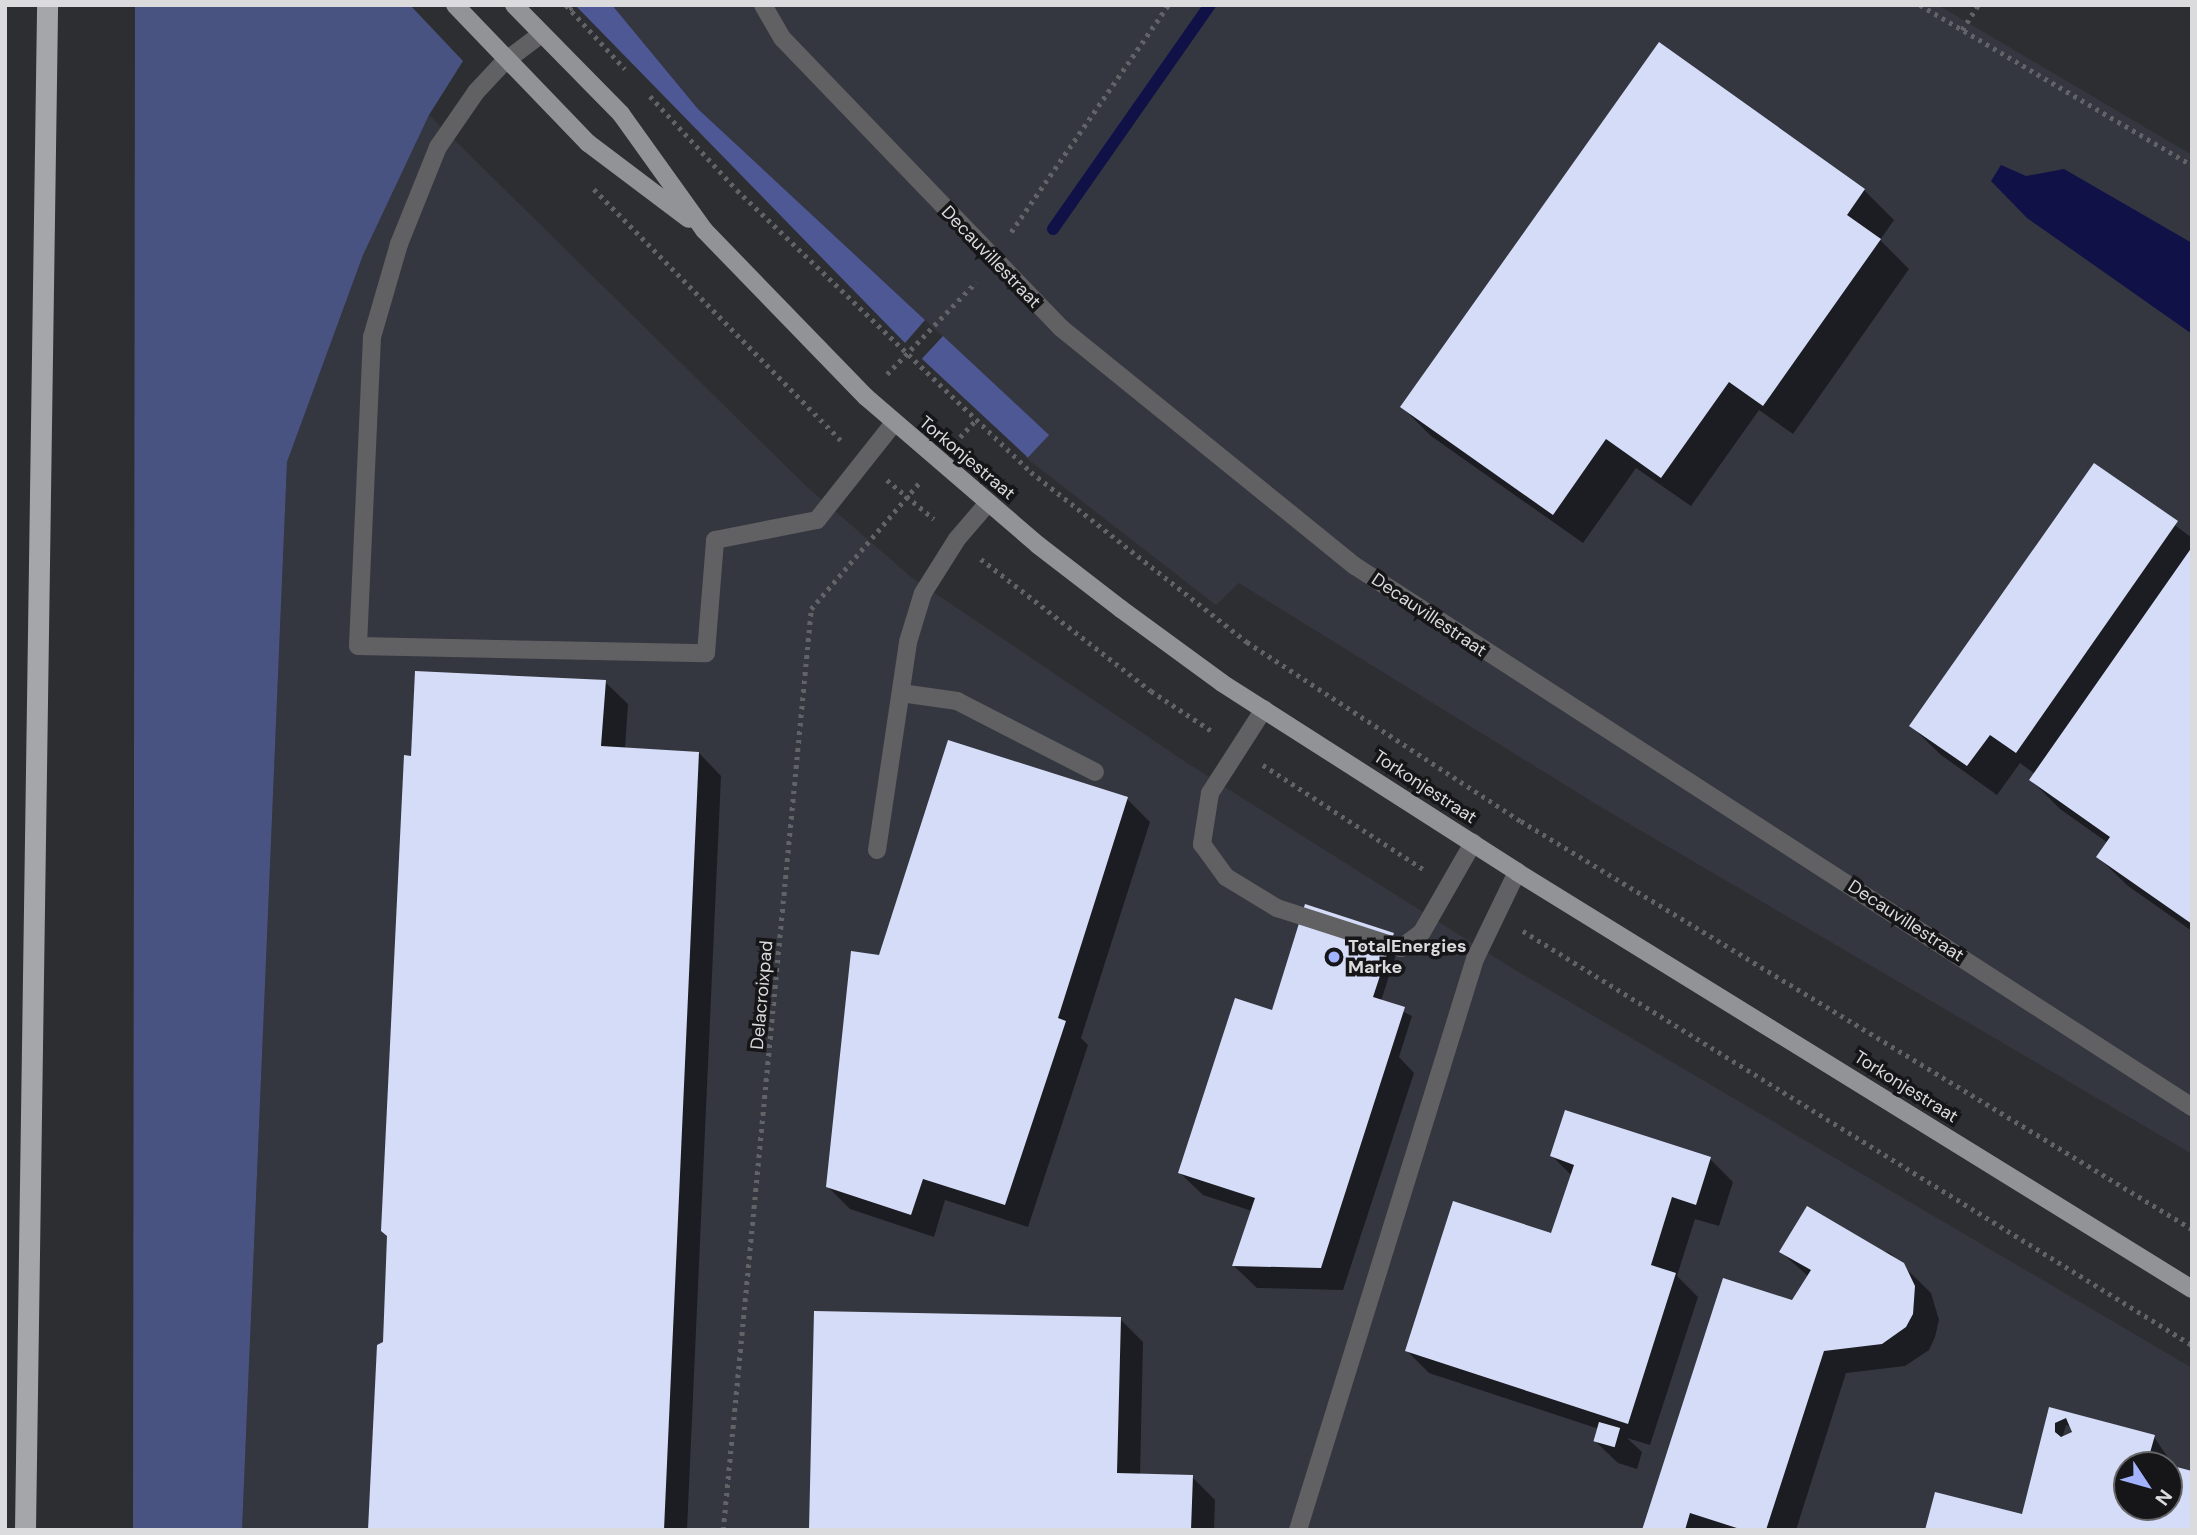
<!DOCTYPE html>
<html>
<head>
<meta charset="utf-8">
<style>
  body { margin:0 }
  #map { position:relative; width:2197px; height:1535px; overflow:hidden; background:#2d2e31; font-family:"DM Sans",sans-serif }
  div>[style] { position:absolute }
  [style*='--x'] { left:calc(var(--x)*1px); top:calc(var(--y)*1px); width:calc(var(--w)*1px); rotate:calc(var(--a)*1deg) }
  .built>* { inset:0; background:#353740 }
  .green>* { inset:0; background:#495382 }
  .forest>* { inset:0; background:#4d5895; transform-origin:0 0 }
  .water>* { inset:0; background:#101147 }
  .shadow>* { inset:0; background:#0007 }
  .stream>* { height:12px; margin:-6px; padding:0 6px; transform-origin:6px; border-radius:6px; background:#101147 }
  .building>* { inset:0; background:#d5dcf8; transform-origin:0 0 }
  .path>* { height:4.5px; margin-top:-2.25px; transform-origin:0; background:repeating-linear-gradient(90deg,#626366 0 3.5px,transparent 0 8.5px) }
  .service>* { height:18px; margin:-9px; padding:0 9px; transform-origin:9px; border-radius:9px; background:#616163 }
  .minor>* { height:18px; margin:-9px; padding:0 9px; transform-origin:9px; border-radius:9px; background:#616163 }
  .primary>* { height:18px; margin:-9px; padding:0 9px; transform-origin:9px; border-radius:9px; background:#929396 }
  .motorway>* { height:21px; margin:-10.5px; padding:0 10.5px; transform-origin:10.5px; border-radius:10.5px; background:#a5a6aa }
  .dots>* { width:19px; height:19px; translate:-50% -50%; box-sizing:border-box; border:4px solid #161618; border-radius:50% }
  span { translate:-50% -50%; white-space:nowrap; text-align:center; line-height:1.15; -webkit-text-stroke:7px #161618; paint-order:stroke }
  .street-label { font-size:18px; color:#dbdbdd }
  .poi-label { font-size:18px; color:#dbdbdd; font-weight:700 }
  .left { translate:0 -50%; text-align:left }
  .frame { position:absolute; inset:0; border:7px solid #dbdbdd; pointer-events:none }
  .north { position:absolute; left:2113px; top:1451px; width:70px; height:70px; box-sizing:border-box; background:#161618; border:2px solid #656567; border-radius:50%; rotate:126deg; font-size:19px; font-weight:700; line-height:28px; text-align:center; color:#dbdbdd }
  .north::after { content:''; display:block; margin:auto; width:24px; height:32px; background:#a2b2fd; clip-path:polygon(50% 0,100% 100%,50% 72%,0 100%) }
</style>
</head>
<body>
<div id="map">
  <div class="built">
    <div style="clip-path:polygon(612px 5px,1938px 5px,2192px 155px,2192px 1154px,1604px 809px,1239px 583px,1216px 605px,1025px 457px,1048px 434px,698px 109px)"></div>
    <div style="clip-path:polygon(evenodd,429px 115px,806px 486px,911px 577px,1187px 763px,1507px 965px,2192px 1368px,2192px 1530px,242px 1530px,287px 462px,363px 255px,429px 115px,2127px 1465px,2169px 1465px,2169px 1507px,2127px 1507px,2127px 1465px)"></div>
  </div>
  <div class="green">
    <div style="clip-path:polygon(135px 5px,410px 5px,463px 61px,429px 115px,363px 255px,287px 462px,242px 1530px,133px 1530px)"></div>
  </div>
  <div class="forest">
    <div style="clip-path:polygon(575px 5px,612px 5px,698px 109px,925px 320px,905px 343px)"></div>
    <div style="left:943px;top:336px;width:145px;height:31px;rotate:43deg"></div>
  </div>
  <div class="water">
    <div style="clip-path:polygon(2001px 165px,2026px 176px,2064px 169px,2192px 243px,2192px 334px,2027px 218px,1991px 181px)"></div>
  </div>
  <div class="shadow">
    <div style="clip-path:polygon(1659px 45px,1864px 190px,1894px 220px,1880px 240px,1909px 269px,1793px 434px,1759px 410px,1691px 506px,1636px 468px,1583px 543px,1431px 436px,1402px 407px)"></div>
    <div style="clip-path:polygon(2095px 465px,2192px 538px,2192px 931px,2128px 886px,2098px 857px,2108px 843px,2060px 809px,2031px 780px,2035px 774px,2020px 763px,1997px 795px,1941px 755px,1911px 726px)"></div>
    <div style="clip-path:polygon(605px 682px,628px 704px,625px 749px,699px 753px,721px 776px,687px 1530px,370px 1530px,385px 1343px,412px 758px)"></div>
    <div style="clip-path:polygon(1127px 799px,1150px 822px,1081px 1038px,1088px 1045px,1028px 1227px,945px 1200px,934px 1237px,850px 1209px,827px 1186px,880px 957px)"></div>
    <div style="clip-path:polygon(1393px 934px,1400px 942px,1381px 1001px,1412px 1016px,1399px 1057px,1414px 1073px,1343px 1290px,1257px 1288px,1234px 1266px,1252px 1211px,1203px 1195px,1180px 1173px,1274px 1012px)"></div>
    <div style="clip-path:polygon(1566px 1112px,1710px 1159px,1733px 1182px,1719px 1226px,1695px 1219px,1677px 1276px,1698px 1297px,1650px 1445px,1627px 1438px,1642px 1452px,1637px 1469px,1618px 1463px,1595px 1441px,1599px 1429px,1429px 1373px,1407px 1351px,1553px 1235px,1572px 1176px,1552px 1156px)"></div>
    <div style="clip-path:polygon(1871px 1248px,1890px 1253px,1931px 1293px,1939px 1320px,1935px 1337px,1929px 1350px,1905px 1366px,1846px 1373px,1796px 1530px,1644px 1530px,1809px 1277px,1781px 1252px)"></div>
    <div style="clip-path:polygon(1120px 1319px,1143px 1342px,1140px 1476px,1192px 1477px,1215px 1500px,1214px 1530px,811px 1530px)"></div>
    <div style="clip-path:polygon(evenodd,2050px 1410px,2154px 1437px,2171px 1462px,2192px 1530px,2027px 1517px,2050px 1410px,2066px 1425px,2072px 1427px,2071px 1437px,2062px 1439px,2066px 1425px,2050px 1410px,2127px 1465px,2169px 1465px,2169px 1507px,2127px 1507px,2127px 1465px)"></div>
  </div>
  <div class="stream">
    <div style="--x:1053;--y:229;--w:274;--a:-55"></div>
  </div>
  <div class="building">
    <div style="clip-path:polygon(1659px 42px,1865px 189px,1847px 215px,1881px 239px,1763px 406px,1729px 382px,1661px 478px,1606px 439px,1553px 515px,1400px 407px)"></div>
    <div style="clip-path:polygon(2094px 463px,2178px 521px,2016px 753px,1990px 735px,1967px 766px,1909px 726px)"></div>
    <div style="clip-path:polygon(2192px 547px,2192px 924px,2096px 857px,2110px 837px,2029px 780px)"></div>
    <div style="clip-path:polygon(415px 671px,606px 680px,601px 746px,699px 752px,664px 1530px,368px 1530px,377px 1345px,383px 1342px,387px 1236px,381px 1231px,404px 755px,411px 756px)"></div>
    <div style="clip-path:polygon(948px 740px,1128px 797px,1058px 1018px,1066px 1021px,1005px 1205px,923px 1179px,911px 1215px,826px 1187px,851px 951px,879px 955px)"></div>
    <div style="clip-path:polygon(1305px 904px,1394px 933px,1373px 997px,1405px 1007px,1321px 1268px,1232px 1266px,1255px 1198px,1178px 1173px,1235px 998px,1272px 1010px)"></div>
    <div style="clip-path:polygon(1565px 1110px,1711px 1157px,1696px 1205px,1672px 1197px,1651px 1265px,1676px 1273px,1628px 1424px,1405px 1351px,1453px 1201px,1551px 1233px,1574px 1165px,1550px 1156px)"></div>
    <div style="clip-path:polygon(1807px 1206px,1904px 1263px,1915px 1286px,1913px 1314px,1906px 1327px,1882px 1344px,1824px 1351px,1766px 1530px,1743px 1530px,1690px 1513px,1685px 1530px,1642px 1530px,1723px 1278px,1792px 1300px,1811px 1270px,1779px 1252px)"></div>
    <div style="clip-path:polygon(814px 1311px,1121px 1317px,1117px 1473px,1193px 1475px,1191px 1530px,809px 1530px)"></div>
    <div style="clip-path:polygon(evenodd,2049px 1407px,2155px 1435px,2148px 1460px,2165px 1465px,2127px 1465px,2127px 1507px,2169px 1507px,2169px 1465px,2192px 1471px,2192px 1530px,1925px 1530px,1935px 1492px,2022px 1514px,2049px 1407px,2066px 1418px,2072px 1432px,2061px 1437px,2055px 1432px,2055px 1423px,2066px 1418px)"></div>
    <div style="left:1599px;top:1422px;width:22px;height:20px;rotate:16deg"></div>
  </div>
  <div class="path">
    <div style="--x:566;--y:5;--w:87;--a:47.3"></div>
    <div style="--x:1920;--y:5;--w:316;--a:30.5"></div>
    <div style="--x:569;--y:9;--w:9;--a:-27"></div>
    <div style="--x:1962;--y:30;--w:30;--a:-57"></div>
    <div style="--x:650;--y:96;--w:128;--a:47.2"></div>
    <div style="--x:737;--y:190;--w:407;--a:43.8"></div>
    <div style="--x:1031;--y:472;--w:275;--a:38.2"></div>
    <div style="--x:1247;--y:642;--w:327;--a:33.2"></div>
    <div style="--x:1521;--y:821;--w:785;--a:31.3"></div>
    <div style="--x:594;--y:189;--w:352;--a:45.5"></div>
    <div style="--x:1011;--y:232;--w:276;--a:-55.3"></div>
    <div style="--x:887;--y:374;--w:128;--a:-45.9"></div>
    <div style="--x:960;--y:437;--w:22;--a:-47"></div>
    <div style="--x:887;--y:480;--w:61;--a:39.7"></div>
    <div style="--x:981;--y:559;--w:215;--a:37.8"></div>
    <div style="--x:1151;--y:691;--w:73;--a:33.3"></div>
    <div style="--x:1263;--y:765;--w:191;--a:33"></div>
    <div style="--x:1523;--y:931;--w:787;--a:31.75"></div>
    <div style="--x:723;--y:1530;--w:925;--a:-84.54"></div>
    <div style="--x:811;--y:609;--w:166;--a:-49.4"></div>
  </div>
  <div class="service">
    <div style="--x:540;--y:35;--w:45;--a:143.1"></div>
    <div style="--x:504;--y:62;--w:41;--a:133"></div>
    <div style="--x:476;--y:92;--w:67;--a:124.6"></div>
    <div style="--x:438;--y:147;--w:105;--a:111.9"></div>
    <div style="--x:399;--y:244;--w:97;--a:106.2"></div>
    <div style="--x:372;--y:337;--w:309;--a:92.6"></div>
    <div style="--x:358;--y:646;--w:348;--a:1.2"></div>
    <div style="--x:706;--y:653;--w:113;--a:-85.4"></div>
    <div style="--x:715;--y:540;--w:104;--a:-11.1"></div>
    <div style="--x:817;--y:520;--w:122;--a:-51.6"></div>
    <div style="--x:901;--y:693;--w:57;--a:8.1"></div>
    <div style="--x:957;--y:701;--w:155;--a:27.2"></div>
    <div style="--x:1264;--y:709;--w:100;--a:122.7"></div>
    <div style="--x:1210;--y:793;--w:52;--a:98.9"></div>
    <div style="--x:1202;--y:844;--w:41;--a:54"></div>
    <div style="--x:1226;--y:877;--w:60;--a:31.3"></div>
    <div style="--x:1277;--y:908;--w:130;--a:17.9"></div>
    <div style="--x:1401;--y:948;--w:26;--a:-37"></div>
    <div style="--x:1422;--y:932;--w:103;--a:-60.2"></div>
    <div style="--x:877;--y:850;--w:210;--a:-81.5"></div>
    <div style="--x:908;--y:642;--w:51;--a:-73"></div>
    <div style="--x:923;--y:593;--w:64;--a:-57.8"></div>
    <div style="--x:957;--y:539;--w:48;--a:-49.3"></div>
    <div style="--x:1298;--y:1530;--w:598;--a:-72.78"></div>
    <div style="--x:1475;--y:959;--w:97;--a:-64.2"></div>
  </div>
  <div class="minor">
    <div style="--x:763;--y:5;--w:39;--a:60"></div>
    <div style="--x:783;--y:39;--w:401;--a:46.1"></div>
    <div style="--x:1061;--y:328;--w:378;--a:39"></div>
    <div style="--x:1355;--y:566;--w:997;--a:32.88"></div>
  </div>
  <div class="primary">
    <div style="--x:455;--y:5;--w:192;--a:46.1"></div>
    <div style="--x:588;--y:143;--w:126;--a:37"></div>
    <div style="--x:514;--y:5;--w:153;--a:45.5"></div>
    <div style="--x:621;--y:114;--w:143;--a:54.4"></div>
    <div style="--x:704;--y:230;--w:233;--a:45.9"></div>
    <div style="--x:866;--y:397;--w:227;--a:40.7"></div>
    <div style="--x:1038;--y:545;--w:105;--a:37.6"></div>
    <div style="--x:1121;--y:609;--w:125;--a:36.2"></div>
    <div style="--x:1222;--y:683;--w:350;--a:32.6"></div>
    <div style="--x:1517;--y:872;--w:793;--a:31.71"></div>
  </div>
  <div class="motorway">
    <div style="--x:25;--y:1530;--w:1525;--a:-89.17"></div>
  </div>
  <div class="dots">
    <div style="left:1334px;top:957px;background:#a2b2fd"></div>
  </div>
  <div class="street-label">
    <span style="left:991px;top:257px;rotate:46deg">Decauvillestraat</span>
    <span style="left:967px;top:458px;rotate:40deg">Torkonjestraat</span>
    <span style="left:1429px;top:615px;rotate:34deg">Decauvillestraat</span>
    <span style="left:1425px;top:787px;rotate:33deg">Torkonjestraat</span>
    <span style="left:1906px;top:921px;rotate:33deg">Decauvillestraat</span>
    <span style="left:762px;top:995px;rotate:-85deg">Delacroixpad</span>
    <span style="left:1906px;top:1087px;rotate:32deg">Torkonjestraat</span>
  </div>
  <div class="poi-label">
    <span class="left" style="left:1348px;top:957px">TotalEnergies<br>Marke</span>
  </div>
  <div class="frame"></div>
  <div class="north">N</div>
</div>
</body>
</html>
